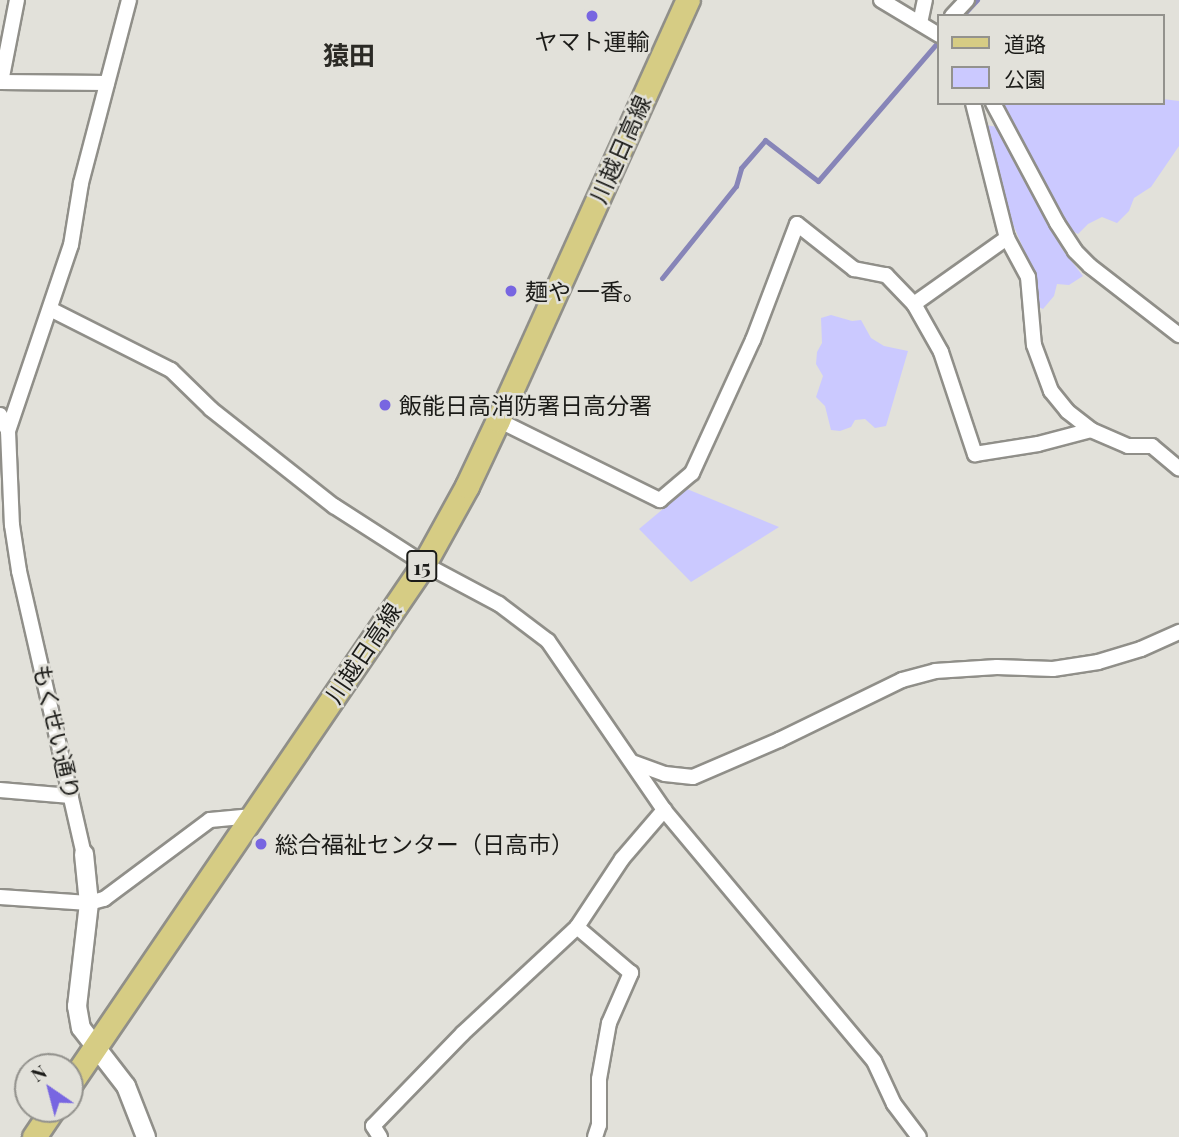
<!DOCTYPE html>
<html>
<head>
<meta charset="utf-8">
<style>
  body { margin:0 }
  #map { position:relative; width:1179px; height:1137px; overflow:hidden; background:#e2e1da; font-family:"Playfair Display","Noto Sans JP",serif }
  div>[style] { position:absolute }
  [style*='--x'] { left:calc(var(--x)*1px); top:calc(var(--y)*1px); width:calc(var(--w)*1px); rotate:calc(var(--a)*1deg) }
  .green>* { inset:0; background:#cbc9ff }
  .stream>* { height:5px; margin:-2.5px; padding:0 2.5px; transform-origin:2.5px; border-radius:2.5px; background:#8785b8 }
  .roads { filter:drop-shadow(2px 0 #908f89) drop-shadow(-2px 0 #908f89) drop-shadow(0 2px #908f89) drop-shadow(0 -2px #908f89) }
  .minor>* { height:14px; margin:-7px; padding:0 7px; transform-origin:7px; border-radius:7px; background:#fff }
  .tertiary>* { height:18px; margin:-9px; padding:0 9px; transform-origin:9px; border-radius:9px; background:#fff }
  .primary>* { height:23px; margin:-11.5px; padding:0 11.5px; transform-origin:11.5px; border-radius:11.5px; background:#d6cc84 }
  .dots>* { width:19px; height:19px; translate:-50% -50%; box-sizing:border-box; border:4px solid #e2e1da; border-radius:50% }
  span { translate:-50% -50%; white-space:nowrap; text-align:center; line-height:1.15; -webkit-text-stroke:5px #e2e1da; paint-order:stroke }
  .shield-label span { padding:2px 5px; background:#e2e1da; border:2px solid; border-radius:5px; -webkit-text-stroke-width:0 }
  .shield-label { font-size:21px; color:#1c1c19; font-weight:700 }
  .poi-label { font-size:23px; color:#1c1c19 }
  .left { translate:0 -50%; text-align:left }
  .street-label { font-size:23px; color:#1c1c19 }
  .quarter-label { font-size:26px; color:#2b2a25; font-weight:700 }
  .legend { position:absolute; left:937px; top:14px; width:228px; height:91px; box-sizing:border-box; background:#e2e1da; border:2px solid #93928d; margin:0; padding:9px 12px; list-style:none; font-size:21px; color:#1c1c19 }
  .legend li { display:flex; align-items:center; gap:14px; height:35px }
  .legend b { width:35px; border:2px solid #93928d }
  .north { position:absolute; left:14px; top:1053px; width:70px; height:70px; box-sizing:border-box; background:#e2e1da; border:2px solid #93928d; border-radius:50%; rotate:325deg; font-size:19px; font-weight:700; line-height:28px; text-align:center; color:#1c1c19 }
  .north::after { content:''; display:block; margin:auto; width:24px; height:32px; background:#7866e1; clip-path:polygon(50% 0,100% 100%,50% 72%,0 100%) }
</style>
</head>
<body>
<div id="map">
  <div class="green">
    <div style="clip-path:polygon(1163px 99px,1179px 101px,1179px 146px,1151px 187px,1134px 198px,1129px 211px,1117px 223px,1102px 217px,1088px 224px,1078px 234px,1069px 229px,1049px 201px,1035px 164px,1001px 103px,1163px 103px)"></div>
    <div style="clip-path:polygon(986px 125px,997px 127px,1062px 249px,1083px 276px,1069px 285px,1057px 284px,1054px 296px,1043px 309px,1034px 305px,1037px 280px,1005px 206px)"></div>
    <div style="clip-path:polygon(831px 315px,852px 321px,861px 320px,871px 338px,884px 346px,908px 351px,886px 426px,875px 428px,865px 419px,855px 420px,851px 427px,840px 431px,831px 430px,825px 406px,816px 397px,823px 376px,816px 364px,817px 352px,822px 343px,821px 318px)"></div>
    <div style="clip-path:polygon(687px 489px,779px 527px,691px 582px,639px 529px)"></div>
  </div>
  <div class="stream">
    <div style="--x:962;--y:16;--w:22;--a:-47"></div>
    <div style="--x:662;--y:278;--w:118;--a:-51.2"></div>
    <div style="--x:736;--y:186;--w:19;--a:-74"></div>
    <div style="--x:741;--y:168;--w:37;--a:-49"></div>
    <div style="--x:765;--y:140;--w:67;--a:37.7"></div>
    <div style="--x:818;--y:181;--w:185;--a:-49.2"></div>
  </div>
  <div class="roads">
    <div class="minor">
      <div style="--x:881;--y:0;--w:68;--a:31.1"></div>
      <div style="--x:952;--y:16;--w:22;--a:-47"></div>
      <div style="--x:920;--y:23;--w:24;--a:-78"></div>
      <div style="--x:0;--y:82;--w:107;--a:0.5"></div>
      <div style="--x:1;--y:82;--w:84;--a:-79"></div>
      <div style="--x:973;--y:103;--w:139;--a:75.9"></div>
      <div style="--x:1007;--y:238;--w:44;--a:61.7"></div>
      <div style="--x:1028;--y:277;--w:68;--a:85"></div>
      <div style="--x:1034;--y:345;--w:49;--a:69.7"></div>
      <div style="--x:1051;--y:391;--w:26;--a:51"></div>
      <div style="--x:1067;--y:411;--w:31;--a:38"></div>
      <div style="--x:1091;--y:430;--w:40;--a:23.4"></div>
      <div style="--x:1128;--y:446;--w:24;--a:0"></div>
      <div style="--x:1152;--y:446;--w:35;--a:40"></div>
      <div style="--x:993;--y:103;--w:136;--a:61.9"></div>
      <div style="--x:1057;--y:223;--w:33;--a:57"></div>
      <div style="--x:1075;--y:251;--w:21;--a:45"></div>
      <div style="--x:1090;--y:266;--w:113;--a:37.8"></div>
      <div style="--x:914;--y:304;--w:114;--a:-35.4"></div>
      <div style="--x:50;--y:309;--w:136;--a:26.8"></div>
      <div style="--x:171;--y:370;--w:56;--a:44.3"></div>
      <div style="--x:211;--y:409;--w:157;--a:38.3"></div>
      <div style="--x:334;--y:506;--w:107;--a:32.8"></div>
      <div style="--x:424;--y:564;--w:85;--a:28.1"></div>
      <div style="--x:499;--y:604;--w:61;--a:37.1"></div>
      <div style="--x:548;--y:641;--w:205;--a:55.5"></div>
      <div style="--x:664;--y:810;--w:327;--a:50.1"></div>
      <div style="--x:874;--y:1061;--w:47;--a:65.1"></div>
      <div style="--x:894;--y:1104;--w:41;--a:52.9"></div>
      <div style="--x:0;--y:415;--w:18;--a:63"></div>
      <div style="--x:8;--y:431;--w:94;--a:87.6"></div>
      <div style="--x:12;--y:525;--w:47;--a:81.3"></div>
      <div style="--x:19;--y:571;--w:290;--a:77.1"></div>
      <div style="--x:498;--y:420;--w:181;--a:26.3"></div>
      <div style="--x:660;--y:500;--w:42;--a:-40.2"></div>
      <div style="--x:692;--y:473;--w:146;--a:-65.4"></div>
      <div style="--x:753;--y:340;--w:124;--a:-69.2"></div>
      <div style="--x:797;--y:224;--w:73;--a:38.3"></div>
      <div style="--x:854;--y:269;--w:33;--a:11"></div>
      <div style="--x:886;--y:275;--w:40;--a:46"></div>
      <div style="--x:914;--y:304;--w:55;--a:60.6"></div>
      <div style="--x:941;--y:352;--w:108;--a:71.6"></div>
      <div style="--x:975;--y:454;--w:64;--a:-9"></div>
      <div style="--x:1038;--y:444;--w:55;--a:-14.8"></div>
      <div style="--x:8;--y:431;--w:196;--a:-71.3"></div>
      <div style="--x:71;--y:245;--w:63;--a:-80.8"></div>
      <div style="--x:81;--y:183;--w:189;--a:-75.3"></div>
      <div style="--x:632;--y:762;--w:35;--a:20"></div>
      <div style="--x:665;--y:774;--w:28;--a:6"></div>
      <div style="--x:693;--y:777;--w:94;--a:-23.3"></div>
      <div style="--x:779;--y:740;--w:137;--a:-26"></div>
      <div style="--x:902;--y:680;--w:34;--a:-15"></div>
      <div style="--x:935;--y:671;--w:62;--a:-3.7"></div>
      <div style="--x:997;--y:667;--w:56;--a:2"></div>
      <div style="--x:1053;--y:669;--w:46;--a:-8.8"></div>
      <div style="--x:1098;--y:662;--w:45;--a:-16.8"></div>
      <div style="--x:1141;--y:649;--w:42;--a:-24.1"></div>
      <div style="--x:0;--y:790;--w:71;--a:4.8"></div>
      <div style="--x:0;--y:897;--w:89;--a:3.9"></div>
      <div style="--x:89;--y:903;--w:16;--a:-15"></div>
      <div style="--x:104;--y:899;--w:132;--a:-36.7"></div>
      <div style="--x:210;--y:820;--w:43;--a:-5.3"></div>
      <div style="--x:380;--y:1137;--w:13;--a:-122"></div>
      <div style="--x:373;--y:1126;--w:129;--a:-45.9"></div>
      <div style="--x:463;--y:1033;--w:156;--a:-42.9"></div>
      <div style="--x:595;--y:1137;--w:13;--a:-72"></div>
      <div style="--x:599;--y:1125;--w:46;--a:-90"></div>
      <div style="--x:599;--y:1079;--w:57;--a:-79.9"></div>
      <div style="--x:609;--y:1023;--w:55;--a:-66.3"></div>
      <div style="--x:631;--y:973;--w:71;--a:-139.6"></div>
      <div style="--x:577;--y:927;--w:82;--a:-56.5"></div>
      <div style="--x:622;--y:859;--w:65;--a:-49.4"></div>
    </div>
    <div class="tertiary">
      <div style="--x:84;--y:854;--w:49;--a:84.2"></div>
      <div style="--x:89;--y:903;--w:104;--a:96.6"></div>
      <div style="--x:77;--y:1006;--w:22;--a:80"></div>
      <div style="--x:81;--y:1028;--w:73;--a:52.2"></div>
      <div style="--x:126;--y:1086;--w:55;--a:68.6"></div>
    </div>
    <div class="primary">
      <div style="--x:70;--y:1084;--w:629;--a:-55.75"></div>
      <div style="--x:424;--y:564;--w:89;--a:-61.1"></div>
      <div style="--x:467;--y:486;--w:73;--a:-64.8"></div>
      <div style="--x:498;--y:420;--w:461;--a:-65.7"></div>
      <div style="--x:34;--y:1137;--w:34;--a:-56"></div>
    </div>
  </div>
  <div class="dots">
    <div style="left:592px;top:16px;background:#7866e1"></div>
    <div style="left:511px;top:291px;background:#7866e1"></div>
    <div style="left:385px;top:405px;background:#7866e1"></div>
    <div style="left:261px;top:844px;background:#7866e1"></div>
  </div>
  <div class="shield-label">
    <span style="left:422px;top:566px">15</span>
  </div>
  <div class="poi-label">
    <span style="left:592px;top:41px">ヤマト運輸</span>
    <span class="left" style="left:525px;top:291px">麺や 一香。</span>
    <span class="left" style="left:399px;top:405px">飯能日高消防署日高分署</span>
    <span class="left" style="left:275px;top:844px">総合福祉センター（日高市）</span>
  </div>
  <div class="street-label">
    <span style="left:620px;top:149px;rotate:-66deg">川越日高線</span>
    <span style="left:363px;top:653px;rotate:-56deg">川越日高線</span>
    <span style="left:57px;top:732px;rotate:77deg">もくせい通り</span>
  </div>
  <div class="quarter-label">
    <span style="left:349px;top:55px">猿田</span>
  </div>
  <ul class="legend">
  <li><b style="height:9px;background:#d6cc84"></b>道路</li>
  <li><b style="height:19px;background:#cbc9ff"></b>公園</li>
  </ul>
  <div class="north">N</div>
</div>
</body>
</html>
